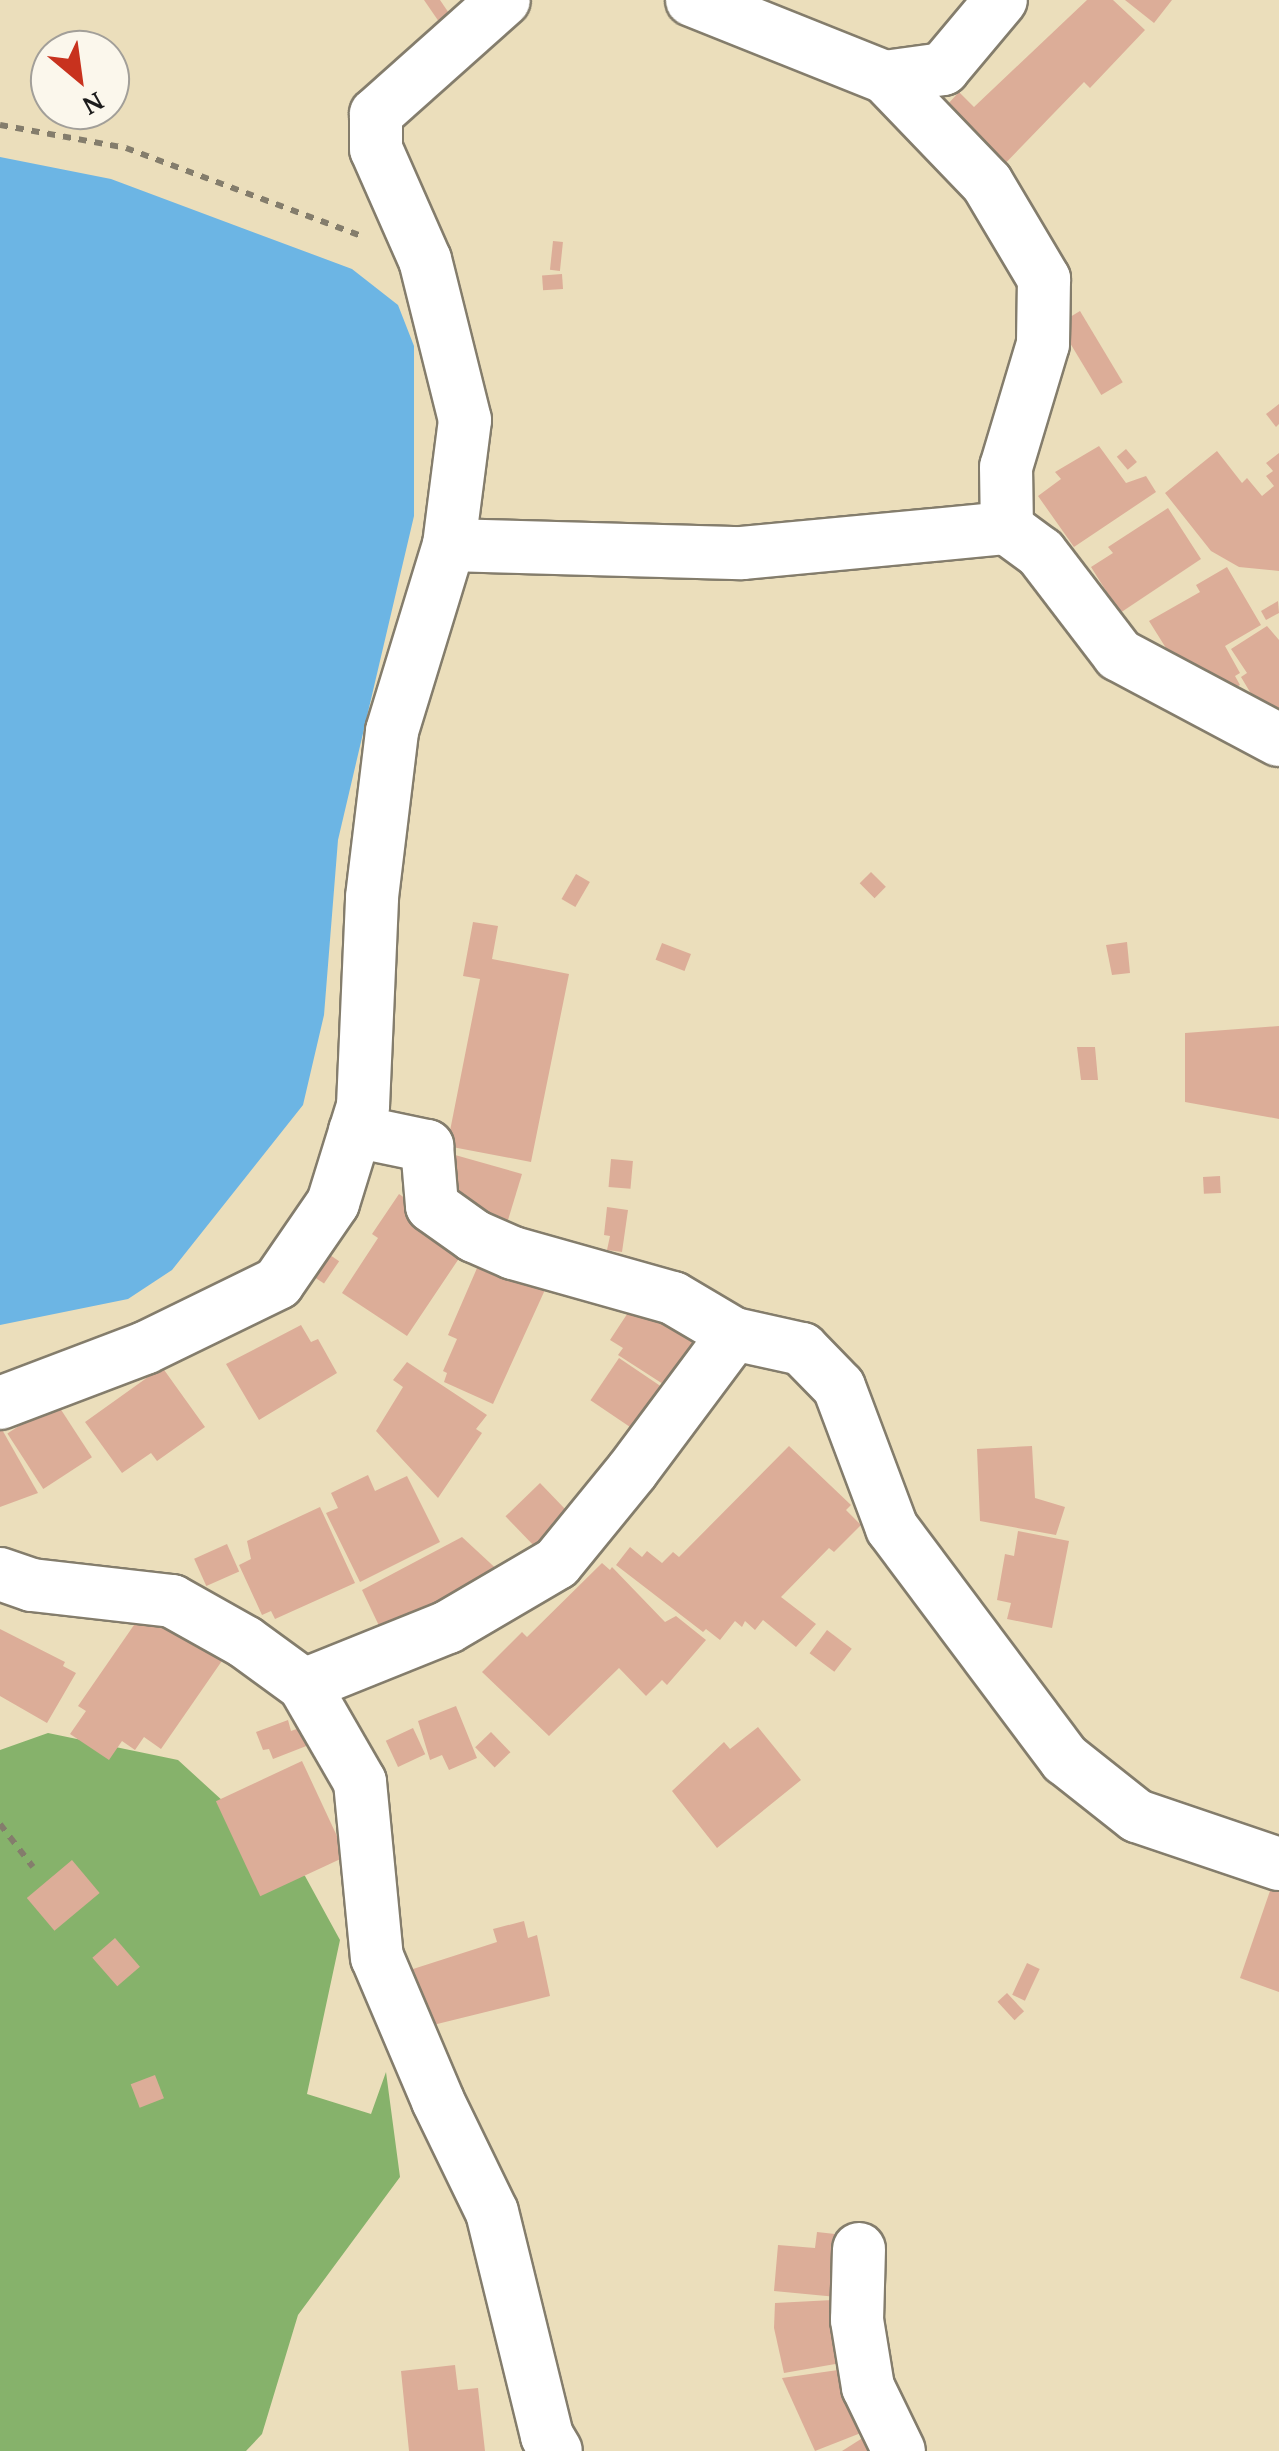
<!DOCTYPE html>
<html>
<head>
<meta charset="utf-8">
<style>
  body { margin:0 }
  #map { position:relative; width:1279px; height:2451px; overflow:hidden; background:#ebdebb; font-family:"Gentium Book Plus",serif }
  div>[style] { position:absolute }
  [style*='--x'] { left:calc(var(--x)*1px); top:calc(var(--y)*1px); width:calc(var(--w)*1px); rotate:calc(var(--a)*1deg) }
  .forest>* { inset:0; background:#86b26b }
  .water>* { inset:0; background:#6cb5e4 }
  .building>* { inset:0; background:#dcad98; transform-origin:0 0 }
  .path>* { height:6px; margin-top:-3px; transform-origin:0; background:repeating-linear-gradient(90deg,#847d6c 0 8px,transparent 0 16px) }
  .roads { filter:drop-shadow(2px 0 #847d6c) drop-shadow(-2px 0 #847d6c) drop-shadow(0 2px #847d6c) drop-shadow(0 -2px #847d6c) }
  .minor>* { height:52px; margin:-26px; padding:0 26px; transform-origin:26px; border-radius:26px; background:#fff }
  span { translate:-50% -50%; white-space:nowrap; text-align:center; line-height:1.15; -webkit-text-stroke:8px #fbf7ec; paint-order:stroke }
  .north { position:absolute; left:30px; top:30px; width:100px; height:100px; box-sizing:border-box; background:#fbf7ec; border:2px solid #a29f99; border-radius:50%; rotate:151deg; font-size:28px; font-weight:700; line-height:40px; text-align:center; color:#1c1c1c }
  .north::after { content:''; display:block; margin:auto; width:35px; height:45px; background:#c8321e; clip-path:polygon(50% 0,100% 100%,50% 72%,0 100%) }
</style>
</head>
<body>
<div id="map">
  <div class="forest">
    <div style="clip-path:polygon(48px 1733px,178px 1760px,305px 1876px,340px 1940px,307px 2094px,371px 2114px,386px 2072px,400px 2177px,298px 2315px,262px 2434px,246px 2451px,0 2451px,0 1750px)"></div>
  </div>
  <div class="water">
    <div style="clip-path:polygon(0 157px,111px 179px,352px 269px,398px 305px,414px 346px,414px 516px,338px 840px,324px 1015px,303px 1105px,172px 1270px,128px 1299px,0 1325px)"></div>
  </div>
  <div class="building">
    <div style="clip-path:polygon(424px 0,440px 0,457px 25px,446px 32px)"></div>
    <div style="clip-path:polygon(1087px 0,1113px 0,1145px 30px,1090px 88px,1084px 82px,995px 174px,936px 117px,959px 92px,974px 107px)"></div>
    <div style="clip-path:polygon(1125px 0,1172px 0,1154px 23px)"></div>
    <div style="left:553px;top:241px;width:10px;height:29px;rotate:6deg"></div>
    <div style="left:562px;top:274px;width:15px;height:20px;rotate:86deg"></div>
    <div style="left:1080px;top:311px;width:83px;height:25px;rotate:59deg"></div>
    <div style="clip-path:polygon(1279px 404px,1279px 424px,1276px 427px,1266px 414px)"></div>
    <div style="clip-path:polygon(1099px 446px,1126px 483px,1146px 476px,1156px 492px,1074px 547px,1038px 496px,1061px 479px,1055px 472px)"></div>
    <div style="left:1126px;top:449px;width:17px;height:12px;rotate:50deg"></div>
    <div style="clip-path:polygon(1217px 451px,1242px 483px,1247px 478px,1262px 496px,1274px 486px,1266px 476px,1273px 471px,1266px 463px,1279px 453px,1279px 571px,1239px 567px,1211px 551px,1165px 493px)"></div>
    <div style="clip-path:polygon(1168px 508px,1201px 559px,1120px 613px,1091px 567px,1113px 553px,1108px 547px)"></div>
    <div style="clip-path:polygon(1227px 567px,1261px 625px,1225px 646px,1240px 673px,1235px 676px,1240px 685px,1223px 695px,1181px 672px,1149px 621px,1200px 592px,1196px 585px)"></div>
    <div style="clip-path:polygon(1278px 601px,1279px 613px,1266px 620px,1261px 611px)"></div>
    <div style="clip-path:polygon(1267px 626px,1279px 640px,1279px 721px,1262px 712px,1241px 677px,1247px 673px,1231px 649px)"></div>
    <div style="left:871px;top:872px;width:21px;height:16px;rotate:45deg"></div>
    <div style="left:576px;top:874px;width:16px;height:29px;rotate:30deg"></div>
    <div style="clip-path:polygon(473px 922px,498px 926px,492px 959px,569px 974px,531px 1162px,447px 1146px,480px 979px,463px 976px)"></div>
    <div style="clip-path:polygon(1127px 942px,1130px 973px,1112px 975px,1106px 945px)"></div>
    <div style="left:662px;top:943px;width:31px;height:18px;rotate:21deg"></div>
    <div style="clip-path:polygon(1279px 1026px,1279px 1119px,1185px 1102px,1185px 1033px)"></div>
    <div style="clip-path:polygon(1077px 1047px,1095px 1047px,1098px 1080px,1081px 1080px)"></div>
    <div style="clip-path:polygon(448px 1153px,522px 1174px,505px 1230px,452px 1201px)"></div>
    <div style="left:611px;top:1159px;width:22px;height:28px;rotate:5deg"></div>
    <div style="left:1220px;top:1176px;width:17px;height:17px;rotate:87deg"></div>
    <div style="clip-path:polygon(399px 1194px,470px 1242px,407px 1336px,342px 1293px,378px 1238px,372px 1234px)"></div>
    <div style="clip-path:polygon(607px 1207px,628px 1210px,622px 1252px,607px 1250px,610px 1236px,604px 1235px)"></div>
    <div style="clip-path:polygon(484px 1252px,549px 1281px,493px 1404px,444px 1382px,447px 1373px,443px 1371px,457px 1339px,448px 1335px)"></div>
    <div style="left:330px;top:1255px;width:11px;height:27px;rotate:34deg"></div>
    <div style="clip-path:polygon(635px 1302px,710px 1325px,675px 1380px,669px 1377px,663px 1384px,618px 1355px,623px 1348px,610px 1340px)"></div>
    <div style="clip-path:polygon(301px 1325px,311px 1342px,318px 1339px,337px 1373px,259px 1420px,226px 1364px)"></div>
    <div style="left:619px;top:1358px;width:58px;height:51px;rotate:34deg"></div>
    <div style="clip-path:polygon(407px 1362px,487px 1415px,476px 1429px,482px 1433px,438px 1498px,376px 1431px,403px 1387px,393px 1380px)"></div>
    <div style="clip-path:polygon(162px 1367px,205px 1427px,157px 1461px,151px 1453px,122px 1473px,85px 1422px)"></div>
    <div style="left:56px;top:1402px;width:66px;height:58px;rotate:57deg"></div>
    <div style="clip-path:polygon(0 1426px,38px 1493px,0 1507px)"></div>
    <div style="clip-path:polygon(789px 1446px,851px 1505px,846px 1510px,861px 1525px,834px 1552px,829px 1548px,781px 1597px,816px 1624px,796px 1647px,763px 1620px,755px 1630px,745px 1621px,742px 1627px,735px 1621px,720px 1640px,706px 1629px,703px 1632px,616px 1565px,630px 1547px,642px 1557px,647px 1551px,662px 1563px,673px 1552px,679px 1557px)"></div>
    <div style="clip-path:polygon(1032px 1446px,1035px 1498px,1065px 1507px,1056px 1535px,980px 1521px,977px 1449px)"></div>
    <div style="clip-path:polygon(368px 1475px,375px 1491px,407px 1476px,440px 1542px,360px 1582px,326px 1513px,338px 1508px,331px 1493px)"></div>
    <div style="left:540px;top:1483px;width:43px;height:48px;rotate:46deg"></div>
    <div style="clip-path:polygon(320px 1507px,355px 1583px,275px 1619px,271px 1611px,262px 1615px,239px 1565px,251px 1559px,247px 1541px)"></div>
    <div style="clip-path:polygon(1018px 1531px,1069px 1541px,1052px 1628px,1007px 1619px,1011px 1603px,997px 1600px,1005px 1554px,1014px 1556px)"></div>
    <div style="clip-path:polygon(462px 1537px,503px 1575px,382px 1632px,362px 1590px)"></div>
    <div style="left:227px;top:1544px;width:30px;height:36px;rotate:66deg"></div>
    <div style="clip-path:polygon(602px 1563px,610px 1570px,612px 1567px,665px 1622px,676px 1616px,706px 1640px,667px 1685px,662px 1680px,646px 1696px,619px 1668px,549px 1736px,482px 1672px,522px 1632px,527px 1637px)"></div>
    <div style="clip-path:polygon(143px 1612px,171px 1631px,178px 1622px,226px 1655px,161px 1749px,144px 1737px,135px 1750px,122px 1741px,109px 1760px,70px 1734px,86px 1711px,78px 1706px)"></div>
    <div style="clip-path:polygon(0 1629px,65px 1662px,63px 1666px,76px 1673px,47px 1723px,0 1696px)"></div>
    <div style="left:827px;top:1630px;width:31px;height:29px;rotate:37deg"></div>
    <div style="clip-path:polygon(456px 1706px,477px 1758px,449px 1770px,442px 1755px,430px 1760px,418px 1721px)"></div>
    <div style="clip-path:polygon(288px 1720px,291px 1731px,308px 1725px,314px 1743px,273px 1759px,269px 1749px,263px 1750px,256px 1732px)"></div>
    <div style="clip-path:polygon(758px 1727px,801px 1780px,717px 1848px,672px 1791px,724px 1742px,730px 1749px)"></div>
    <div style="left:413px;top:1728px;width:29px;height:30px;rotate:65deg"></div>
    <div style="left:491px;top:1732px;width:28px;height:22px;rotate:46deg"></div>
    <div style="left:302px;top:1761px;width:105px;height:95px;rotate:65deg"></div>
    <div style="left:72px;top:1860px;width:43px;height:59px;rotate:50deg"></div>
    <div style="clip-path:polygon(1271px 1888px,1279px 1891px,1279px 1992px,1240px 1978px)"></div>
    <div style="clip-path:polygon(524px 1921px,528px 1938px,537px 1935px,550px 1996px,425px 2027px,410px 1970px,497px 1942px,493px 1929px)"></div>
    <div style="left:115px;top:1938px;width:38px;height:30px;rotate:49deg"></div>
    <div style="left:1027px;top:1963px;width:14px;height:35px;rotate:25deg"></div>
    <div style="left:1007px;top:1993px;width:25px;height:13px;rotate:47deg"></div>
    <div style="left:155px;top:2075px;width:25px;height:26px;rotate:69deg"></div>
    <div style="clip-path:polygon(817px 2232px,835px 2234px,837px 2297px,774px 2291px,778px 2245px,815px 2248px)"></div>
    <div style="clip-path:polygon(833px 2300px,841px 2363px,784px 2373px,774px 2328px,775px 2303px)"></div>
    <div style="clip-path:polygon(455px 2365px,458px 2390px,478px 2388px,485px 2451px,409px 2451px,401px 2371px)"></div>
    <div style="clip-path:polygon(845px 2369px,871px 2429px,815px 2451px,782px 2378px)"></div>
    <div style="clip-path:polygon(872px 2432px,883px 2451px,842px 2451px)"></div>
  </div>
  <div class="path">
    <div style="--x:0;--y:125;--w:128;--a:10.3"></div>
    <div style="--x:126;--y:148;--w:251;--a:20.5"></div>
    <div style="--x:0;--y:1824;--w:54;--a:52.5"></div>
  </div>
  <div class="roads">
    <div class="minor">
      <div style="--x:692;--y:0;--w:208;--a:21.8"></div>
      <div style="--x:885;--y:77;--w:147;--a:46.1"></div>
      <div style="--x:987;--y:183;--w:112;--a:59.3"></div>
      <div style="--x:1044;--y:279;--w:65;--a:90.9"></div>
      <div style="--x:1043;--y:344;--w:128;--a:106.7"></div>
      <div style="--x:1006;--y:467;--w:61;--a:89.1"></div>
      <div style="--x:885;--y:77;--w:59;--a:-7.9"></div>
      <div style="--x:943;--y:69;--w:90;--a:-50"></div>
      <div style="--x:449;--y:545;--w:293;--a:1.6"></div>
      <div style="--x:742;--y:553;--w:266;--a:-5.4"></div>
      <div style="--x:1007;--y:528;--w:42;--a:36.3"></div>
      <div style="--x:1041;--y:553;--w:128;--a:52.6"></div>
      <div style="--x:1119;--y:655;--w:181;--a:28"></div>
      <div style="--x:355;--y:1131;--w:74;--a:11.8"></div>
      <div style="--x:427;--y:1146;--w:60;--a:85.2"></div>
      <div style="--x:432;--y:1206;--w:52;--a:35.5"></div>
      <div style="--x:474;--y:1236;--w:43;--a:23.6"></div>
      <div style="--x:513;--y:1253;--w:166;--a:15.7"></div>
      <div style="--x:673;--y:1298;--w:71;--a:30.5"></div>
      <div style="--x:0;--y:1403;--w:155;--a:-20.8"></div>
      <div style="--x:145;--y:1348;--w:148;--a:-26"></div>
      <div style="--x:278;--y:1283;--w:97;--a:-55.5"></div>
      <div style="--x:333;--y:1203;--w:102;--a:-72.8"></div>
      <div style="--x:363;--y:1106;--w:209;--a:-87.5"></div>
      <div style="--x:372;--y:897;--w:167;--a:-83.1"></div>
      <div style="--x:392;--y:731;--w:195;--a:-73"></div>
      <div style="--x:449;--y:545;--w:126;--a:-82.7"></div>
      <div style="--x:465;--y:420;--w:165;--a:-104"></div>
      <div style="--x:425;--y:260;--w:121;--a:-113.8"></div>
      <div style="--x:376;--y:149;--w:35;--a:-90"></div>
      <div style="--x:376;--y:114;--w:171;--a:-41.7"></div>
      <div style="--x:0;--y:1574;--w:34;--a:19"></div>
      <div style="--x:32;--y:1585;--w:141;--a:6.5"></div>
      <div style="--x:172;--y:1601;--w:84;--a:29.3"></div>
      <div style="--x:245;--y:1642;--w:73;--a:36.1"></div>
      <div style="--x:304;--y:1685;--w:112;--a:60"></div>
      <div style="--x:360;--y:1782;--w:176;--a:84.5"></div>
      <div style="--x:377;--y:1957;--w:156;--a:67"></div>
      <div style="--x:438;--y:2101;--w:123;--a:64.1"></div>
      <div style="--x:492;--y:2212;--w:231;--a:76.2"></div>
      <div style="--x:547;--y:2436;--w:17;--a:59"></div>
      <div style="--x:304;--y:1685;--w:155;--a:-21.9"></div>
      <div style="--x:448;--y:1627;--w:126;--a:-30.4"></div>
      <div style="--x:557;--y:1563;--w:119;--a:-50.8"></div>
      <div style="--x:632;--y:1471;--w:171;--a:-53.3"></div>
      <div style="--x:734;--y:1334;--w:70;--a:12.4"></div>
      <div style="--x:802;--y:1349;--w:53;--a:45.8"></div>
      <div style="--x:839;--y:1387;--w:151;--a:69.4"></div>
      <div style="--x:892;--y:1528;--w:289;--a:53.2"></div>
      <div style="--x:1065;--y:1759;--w:92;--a:38.4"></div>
      <div style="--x:1137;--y:1816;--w:150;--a:18.7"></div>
      <div style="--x:859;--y:2249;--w:71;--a:91.6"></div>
      <div style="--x:857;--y:2320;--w:68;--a:80.7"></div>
      <div style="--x:868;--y:2387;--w:71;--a:64.2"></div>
    </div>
  </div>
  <div class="north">N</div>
</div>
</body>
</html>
